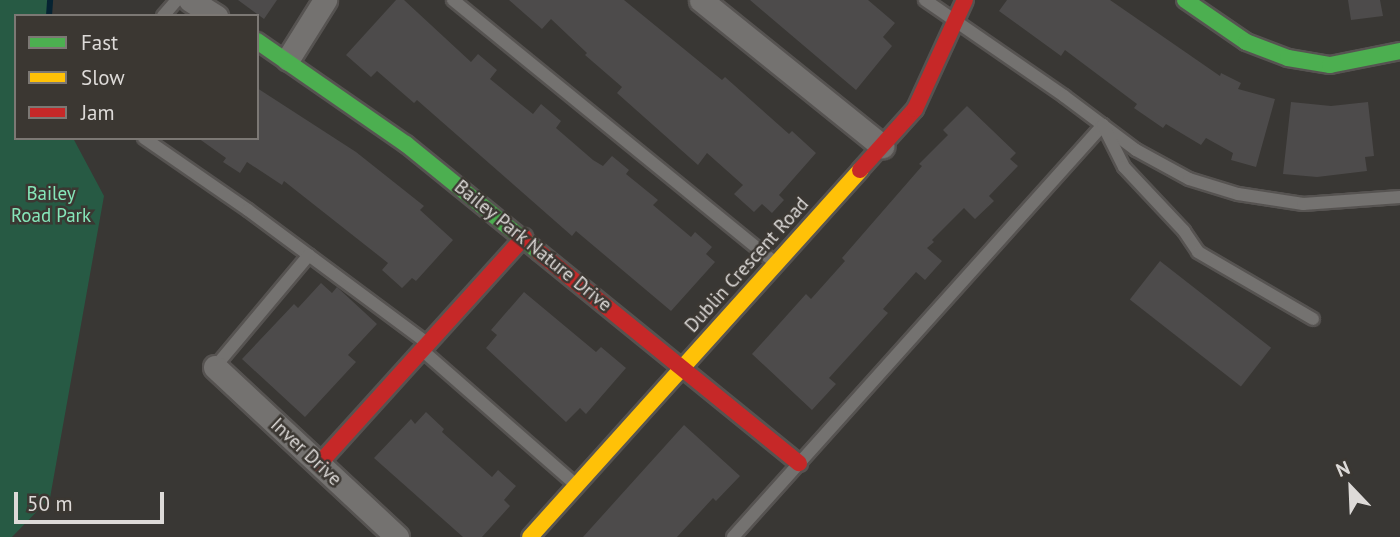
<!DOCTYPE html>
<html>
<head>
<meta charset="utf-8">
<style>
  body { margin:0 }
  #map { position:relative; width:1400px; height:537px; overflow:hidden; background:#393734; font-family:"PT Sans",sans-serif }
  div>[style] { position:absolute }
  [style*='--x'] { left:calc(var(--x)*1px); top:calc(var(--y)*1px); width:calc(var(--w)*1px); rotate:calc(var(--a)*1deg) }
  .green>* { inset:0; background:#275a44 }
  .stream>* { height:6px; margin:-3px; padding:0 3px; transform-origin:3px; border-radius:3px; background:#062332 }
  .building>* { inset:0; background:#4d4b4b; transform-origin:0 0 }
  .roads { filter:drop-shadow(2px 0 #565351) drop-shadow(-2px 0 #565351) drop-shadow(0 2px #565351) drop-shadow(0 -2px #565351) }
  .lane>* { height:12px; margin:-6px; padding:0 6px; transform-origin:6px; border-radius:6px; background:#747270 }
  .street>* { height:23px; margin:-11.5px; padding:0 11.5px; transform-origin:11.5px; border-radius:11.5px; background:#747270 }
  .fast>* { height:16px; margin:-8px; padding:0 8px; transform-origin:8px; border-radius:8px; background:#4caf50 }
  .slow>* { height:16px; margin:-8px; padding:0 8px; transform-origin:8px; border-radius:8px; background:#ffc107 }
  .jam>* { height:16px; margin:-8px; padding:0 8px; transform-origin:8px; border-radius:8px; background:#c62828 }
  span { translate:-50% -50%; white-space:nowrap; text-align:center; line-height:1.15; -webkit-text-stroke:5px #3b3732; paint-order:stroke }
  .park-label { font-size:19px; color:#86e6b9 }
  .street-label { font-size:19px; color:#dddad8 }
  .legend { position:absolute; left:14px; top:14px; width:245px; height:126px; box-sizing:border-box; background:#3b3732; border:2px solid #7c7874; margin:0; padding:9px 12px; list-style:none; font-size:21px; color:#dddad8 }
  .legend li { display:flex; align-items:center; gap:14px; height:35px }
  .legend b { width:35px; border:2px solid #7c7874 }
  .north { position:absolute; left:1316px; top:453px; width:70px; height:70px; -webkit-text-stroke:5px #3b3732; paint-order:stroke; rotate:337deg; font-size:19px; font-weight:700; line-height:28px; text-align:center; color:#dddad8 }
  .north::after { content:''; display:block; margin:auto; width:24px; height:32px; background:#dddad8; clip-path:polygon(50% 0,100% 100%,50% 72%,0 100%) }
  .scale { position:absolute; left:14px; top:492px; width:150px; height:32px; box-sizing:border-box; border:4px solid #dddad8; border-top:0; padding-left:9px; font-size:21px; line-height:24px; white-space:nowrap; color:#dddad8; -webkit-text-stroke:5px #3b3732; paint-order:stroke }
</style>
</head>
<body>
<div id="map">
  <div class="green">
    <div style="clip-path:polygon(0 0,50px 0,49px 16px,16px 16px,16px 138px,73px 138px,104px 196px,50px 498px,12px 537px,0 537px)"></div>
  </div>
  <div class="stream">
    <div style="--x:49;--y:16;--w:16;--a:-86"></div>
  </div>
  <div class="building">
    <div style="clip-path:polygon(238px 0,277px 0,264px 19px)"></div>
    <div style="clip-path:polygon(396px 0,404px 0,471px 62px,478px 54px,497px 70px,490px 79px,533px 114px,541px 104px,561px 121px,556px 128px,593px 160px,603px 166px,612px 156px,629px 170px,626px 174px,658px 200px,653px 205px,691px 237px,695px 232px,712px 247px,706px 254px,715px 262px,671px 311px,576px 231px,572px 236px,417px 100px,414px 103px,377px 71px,371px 77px,346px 55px)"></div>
    <div style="clip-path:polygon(509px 0,624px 0,722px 80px,725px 77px,789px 134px,792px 131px,816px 153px,779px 195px,784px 200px,772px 213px,762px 204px,754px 212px,734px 194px,743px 185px,707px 153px,698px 165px,617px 93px,622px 87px,585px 55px,587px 53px,551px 19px,542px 29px)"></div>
    <div style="clip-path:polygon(750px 0,868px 0,895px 23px,883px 37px,892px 46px,856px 90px)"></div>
    <div style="clip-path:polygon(1007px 0,1110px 0,1220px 76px,1221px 73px,1241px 83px,1238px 89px,1275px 99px,1256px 167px,1231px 160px,1233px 153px,1206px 138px,1201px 145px,1166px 124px,1163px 128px,1134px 108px,1137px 104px,1065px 50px,1061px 56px,999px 11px)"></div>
    <div style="clip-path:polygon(1348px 0,1380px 0,1383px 16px,1351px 20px)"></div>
    <div style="clip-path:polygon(257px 88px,356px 152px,424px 206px,420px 210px,453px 240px,416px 281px,412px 278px,402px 288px,382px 270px,388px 263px,284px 181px,282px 185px,247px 162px,240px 173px,223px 162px,226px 158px,198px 138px,257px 138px)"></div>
    <div style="clip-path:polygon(1291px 102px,1331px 106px,1368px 102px,1374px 156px,1365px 157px,1367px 171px,1317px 177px,1283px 174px)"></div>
    <div style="clip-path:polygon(967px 106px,1016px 153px,1010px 159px,1018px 166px,989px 196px,994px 201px,975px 219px,964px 208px,932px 240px,934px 242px,927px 248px,942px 261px,925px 280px,916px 272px,883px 309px,888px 313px,829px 378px,836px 384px,812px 410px,752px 354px,806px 294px,811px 299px,845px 261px,842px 258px,922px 166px,919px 164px,948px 135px,943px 130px)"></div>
    <div style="left:1160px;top:261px;width:141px;height:49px;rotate:38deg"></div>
    <div style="clip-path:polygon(321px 283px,332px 293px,337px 287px,377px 324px,348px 355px,356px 362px,305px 417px,242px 359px,294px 304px,298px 308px)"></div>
    <div style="clip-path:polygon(524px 292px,596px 352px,601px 347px,626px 368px,586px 414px,580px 408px,566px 422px,486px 348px,497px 335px,491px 330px)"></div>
    <div style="clip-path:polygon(426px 412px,444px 429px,442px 432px,492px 477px,498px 470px,516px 486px,504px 500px,510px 506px,482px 537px,463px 537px,374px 458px,411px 419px,415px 424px)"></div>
    <div style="clip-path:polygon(684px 425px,740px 476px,716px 501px,713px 498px,677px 537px,583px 537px)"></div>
  </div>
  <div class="roads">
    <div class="lane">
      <div style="--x:453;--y:0;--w:417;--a:39.2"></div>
      <div style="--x:925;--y:0;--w:169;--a:34.6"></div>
      <div style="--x:1064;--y:96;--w:90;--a:36.9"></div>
      <div style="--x:1136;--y:150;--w:60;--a:28.7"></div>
      <div style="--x:1189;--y:179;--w:51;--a:17"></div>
      <div style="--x:1238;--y:194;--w:66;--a:8.7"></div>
      <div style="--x:1303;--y:204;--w:97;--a:-4.1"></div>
      <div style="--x:163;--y:16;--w:21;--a:-49"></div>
      <div style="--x:144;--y:138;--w:126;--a:34.7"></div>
      <div style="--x:248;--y:210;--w:223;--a:36.6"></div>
      <div style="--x:423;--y:351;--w:202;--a:41.2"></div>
      <div style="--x:215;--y:367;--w:146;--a:-50"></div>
      <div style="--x:733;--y:537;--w:554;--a:-48.07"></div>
      <div style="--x:1103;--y:125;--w:47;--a:63.4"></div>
      <div style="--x:1124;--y:167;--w:88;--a:46.8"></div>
      <div style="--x:1184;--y:231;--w:25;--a:56"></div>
      <div style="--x:1198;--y:252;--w:133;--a:30.2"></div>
    </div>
    <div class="street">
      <div style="--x:190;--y:0;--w:31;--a:32"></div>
      <div style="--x:701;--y:0;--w:233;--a:38.9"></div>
      <div style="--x:288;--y:59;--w:70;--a:-57.9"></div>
      <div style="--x:215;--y:367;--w:249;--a:43"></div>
    </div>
    <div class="fast">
      <div style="--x:1185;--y:0;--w:74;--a:34.5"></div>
      <div style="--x:1246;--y:42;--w:45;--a:20.9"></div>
      <div style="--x:1288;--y:58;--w:43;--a:9.5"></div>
      <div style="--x:1330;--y:65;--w:71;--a:-11.3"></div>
      <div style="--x:257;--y:41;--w:181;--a:34.7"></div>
      <div style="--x:406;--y:144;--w:171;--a:39.1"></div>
    </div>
    <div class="slow">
      <div style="--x:530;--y:537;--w:494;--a:-48"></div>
    </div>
    <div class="jam">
      <div style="--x:860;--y:170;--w:82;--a:-48"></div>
      <div style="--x:915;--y:109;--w:120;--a:-65.4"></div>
      <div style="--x:539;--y:252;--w:335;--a:39.1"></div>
      <div style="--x:319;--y:464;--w:306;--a:-47.9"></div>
    </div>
  </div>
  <div class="park-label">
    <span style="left:51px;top:205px">Bailey<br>Road Park</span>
  </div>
  <div class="street-label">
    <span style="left:533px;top:246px;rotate:39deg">Bailey Park Nature Drive</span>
    <span style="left:747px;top:265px;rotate:-48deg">Dublin Crescent Road</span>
    <span style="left:306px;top:452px;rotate:43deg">Inver Drive</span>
  </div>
  <ul class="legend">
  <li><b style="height:9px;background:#4caf50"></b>Fast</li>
  <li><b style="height:9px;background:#ffc107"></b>Slow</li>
  <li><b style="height:9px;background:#c62828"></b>Jam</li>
  </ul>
  <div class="north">N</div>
  <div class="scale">50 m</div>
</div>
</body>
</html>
